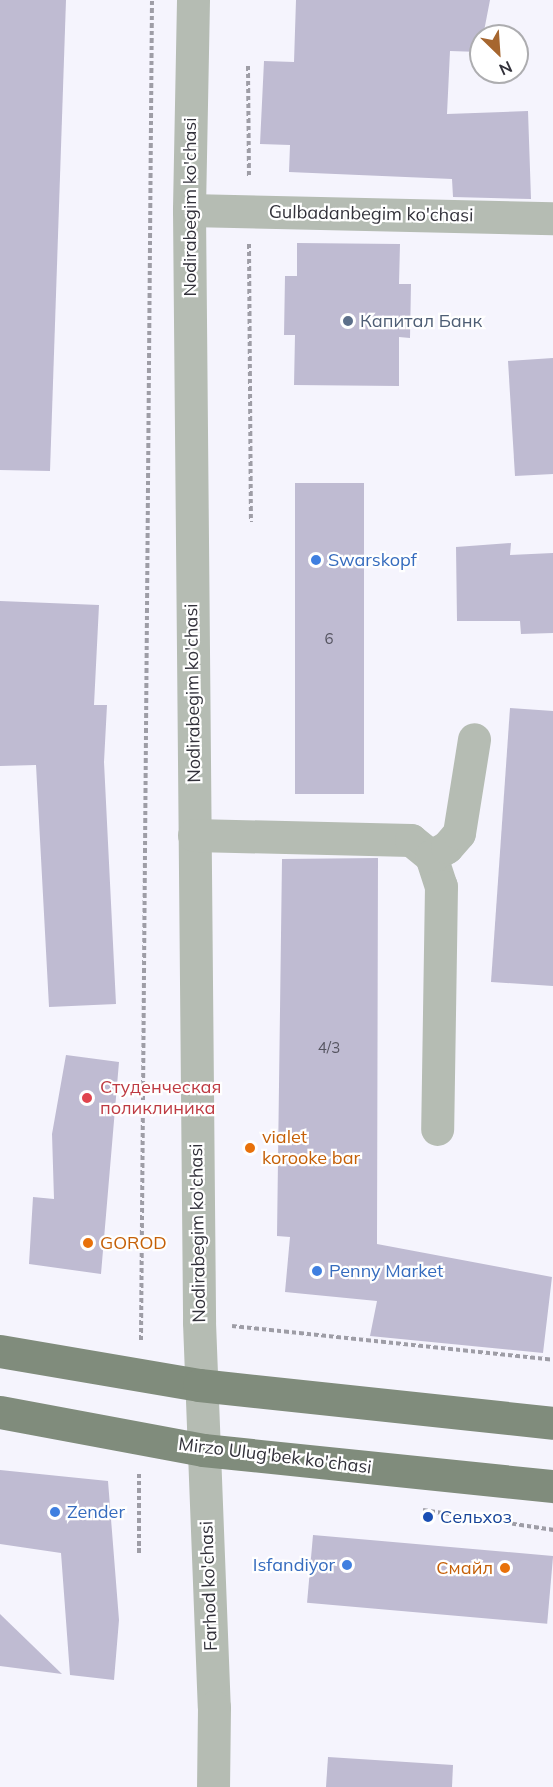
<!DOCTYPE html>
<html>
<head>
<meta charset="utf-8">
<style>
  body { margin:0 }
  #map { position:relative; width:553px; height:1787px; overflow:hidden; background:#f5f4fd; font-family:Mulish,sans-serif }
  div>[style] { position:absolute }
  [style*='--x'] { left:calc(var(--x)*1px); top:calc(var(--y)*1px); width:calc(var(--w)*1px); rotate:calc(var(--a)*1deg) }
  .building>* { inset:0; background:#bfbbd2; transform-origin:0 0 }
  .path>* { height:4px; margin-top:-2px; transform-origin:0; background:repeating-linear-gradient(90deg,#9e9da6 0 4.5px,transparent 0 7.5px) }
  .minor>* { height:33px; margin:-16.5px; padding:0 16.5px; transform-origin:16.5px; border-radius:16.5px; background:#b5bcb3 }
  .major>* { height:33px; margin:-16.5px; padding:0 16.5px; transform-origin:16.5px; border-radius:16.5px; background:#808c7c }
  .dots>* { width:16px; height:16px; translate:-50% -50%; box-sizing:border-box; border:3px solid #fff; border-radius:50% }
  span { translate:-50% -50%; white-space:nowrap; text-align:center; line-height:1.15; -webkit-text-stroke:4.5px #fff; paint-order:stroke }
  .number-label { font-size:15px; color:#555460 }
  .number-label span { -webkit-text-stroke-width:0 }
  .street-label { font-size:18px; color:#32313a }
  .service-label { font-size:18px; color:#4e5e75 }
  .left { translate:0 -50%; text-align:left }
  .shop-label { font-size:18px; color:#366cbe }
  .right { translate:-100% -50%; text-align:right }
  .health-label { font-size:18px; color:#be3a42 }
  .food-label { font-size:18px; color:#c56008 }
  .transit-label { font-size:18px; color:#164399 }
  .north { position:absolute; left:469px; top:24px; width:60px; height:60px; box-sizing:border-box; background:#fff; border:2px solid #adadb0; border-radius:50%; rotate:155deg; font-size:16px; font-weight:700; line-height:24px; text-align:center; color:#32313a }
  .north::after { content:''; display:block; margin:auto; width:21px; height:27px; background:#a6662f; clip-path:polygon(50% 0,100% 100%,50% 72%,0 100%) }
</style>
</head>
<body>
<div id="map">
  <div class="building">
    <div style="clip-path:polygon(0 0,66px 0,50px 471px,0 470px)"></div>
    <div style="clip-path:polygon(296px 0,490px 0,480px 52px,450px 51px,447px 114px,528px 111px,531px 199px,453px 197px,452px 179px,289px 172px,290px 145px,260px 144px,264px 61px,294px 62px)"></div>
    <div style="clip-path:polygon(297px 243px,400px 244px,399px 284px,411px 284px,410px 338px,399px 337px,399px 386px,294px 385px,295px 335px,284px 335px,285px 276px,297px 276px)"></div>
    <div style="clip-path:polygon(553px 358px,553px 474px,515px 476px,508px 361px)"></div>
    <div style="left:364px;top:483px;width:311px;height:69px;rotate:90deg"></div>
    <div style="clip-path:polygon(511px 543px,510px 555px,553px 553px,553px 633px,521px 634px,520px 621px,457px 621px,456px 547px)"></div>
    <div style="clip-path:polygon(0 601px,99px 605px,94px 705px,107px 705px,104px 762px,116px 1004px,49px 1007px,36px 765px,0 766px)"></div>
    <div style="clip-path:polygon(510px 708px,553px 711px,553px 986px,491px 982px)"></div>
    <div style="clip-path:polygon(378px 858px,377px 1244px,552px 1277px,543px 1353px,370px 1336px,377px 1301px,285px 1292px,290px 1237px,277px 1236px,282px 859px)"></div>
    <div style="clip-path:polygon(66px 1055px,119px 1062px,101px 1274px,29px 1264px,33px 1197px,54px 1199px,52px 1134px)"></div>
    <div style="clip-path:polygon(0 1470px,108px 1481px,119px 1620px,114px 1680px,70px 1675px,61px 1553px,0 1544px)"></div>
    <div style="left:313px;top:1535px;width:241px;height:68px;rotate:5deg"></div>
    <div style="clip-path:polygon(0 1614px,62px 1674px,0 1666px)"></div>
    <div style="clip-path:polygon(328px 1757px,453px 1765px,452px 1787px,326px 1787px)"></div>
  </div>
  <div class="path">
    <div style="--x:248;--y:66;--w:110;--a:89.5"></div>
    <div style="--x:249;--y:244;--w:278;--a:89.6"></div>
    <div style="--x:232;--y:1326;--w:323;--a:6"></div>
    <div style="--x:141;--y:1340;--w:1340;--a:-89.53"></div>
    <div style="--x:423;--y:1510;--w:132;--a:8.7"></div>
    <div style="--x:139;--y:1553;--w:79;--a:-90"></div>
  </div>
  <div class="minor">
    <div style="--x:193;--y:0;--w:210;--a:91.1"></div>
    <div style="--x:189;--y:210;--w:1112;--a:89.48"></div>
    <div style="--x:199;--y:1322;--w:385;--a:87.8"></div>
    <div style="--x:214;--y:1707;--w:80;--a:90.7"></div>
    <div style="--x:189;--y:210;--w:364;--a:1.3"></div>
    <div style="--x:194;--y:835;--w:217;--a:1.3"></div>
    <div style="--x:411;--y:840;--w:26;--a:39"></div>
    <div style="--x:431;--y:856;--w:32;--a:72"></div>
    <div style="--x:441;--y:886;--w:243;--a:90.9"></div>
    <div style="--x:431;--y:856;--w:18;--a:-29"></div>
    <div style="--x:447;--y:847;--w:18;--a:-49"></div>
    <div style="--x:459;--y:833;--w:95;--a:-80.9"></div>
  </div>
  <div class="major">
    <div style="--x:0;--y:1351;--w:202;--a:9.7"></div>
    <div style="--x:199;--y:1385;--w:356;--a:6.1"></div>
    <div style="--x:0;--y:1412;--w:207;--a:10.6"></div>
    <div style="--x:203;--y:1450;--w:352;--a:5.9"></div>
  </div>
  <div class="dots">
    <div style="left:348px;top:321px;background:#5c6f8a"></div>
    <div style="left:316px;top:560px;background:#3f7fe0"></div>
    <div style="left:87px;top:1098px;background:#e0444e"></div>
    <div style="left:250px;top:1148px;background:#e8710a"></div>
    <div style="left:88px;top:1243px;background:#e8710a"></div>
    <div style="left:317px;top:1271px;background:#3f7fe0"></div>
    <div style="left:55px;top:1512px;background:#3f7fe0"></div>
    <div style="left:428px;top:1517px;background:#1a4fb4"></div>
    <div style="left:347px;top:1565px;background:#3f7fe0"></div>
    <div style="left:505px;top:1568px;background:#e8710a"></div>
  </div>
  <div class="number-label">
    <span style="left:329px;top:639px">6</span>
    <span style="left:329px;top:1048px">4/3</span>
  </div>
  <div class="street-label">
    <span style="left:190px;top:207px;rotate:-90deg">Nodirabegim ko'chasi</span>
    <span style="left:371px;top:214px;rotate:1deg">Gulbadanbegim ko'chasi</span>
    <span style="left:193px;top:693px;rotate:-91deg">Nodirabegim ko'chasi</span>
    <span style="left:198px;top:1233px;rotate:-91deg">Nodirabegim ko'chasi</span>
    <span style="left:275px;top:1456px;rotate:7deg">Mirzo Ulug'bek ko'chasi</span>
    <span style="left:209px;top:1586px;rotate:-92deg">Farhod ko'chasi</span>
  </div>
  <div class="service-label">
    <span class="left" style="left:360px;top:321px">Капитал Банк</span>
  </div>
  <div class="shop-label">
    <span class="left" style="left:328px;top:560px">Swarskopf</span>
    <span class="left" style="left:329px;top:1271px">Penny Market</span>
    <span class="left" style="left:67px;top:1512px">Zender</span>
    <span class="right" style="left:335px;top:1565px">Isfandiyor</span>
  </div>
  <div class="health-label">
    <span class="left" style="left:100px;top:1098px">Студенческая<br>поликлиника</span>
  </div>
  <div class="food-label">
    <span class="left" style="left:262px;top:1148px">vialet<br>korooke bar</span>
    <span class="left" style="left:100px;top:1243px">GOROD</span>
    <span class="right" style="left:493px;top:1568px">Смайл</span>
  </div>
  <div class="transit-label">
    <span class="left" style="left:440px;top:1517px">Сельхоз</span>
  </div>
  <div class="north">N</div>
</div>
</body>
</html>
